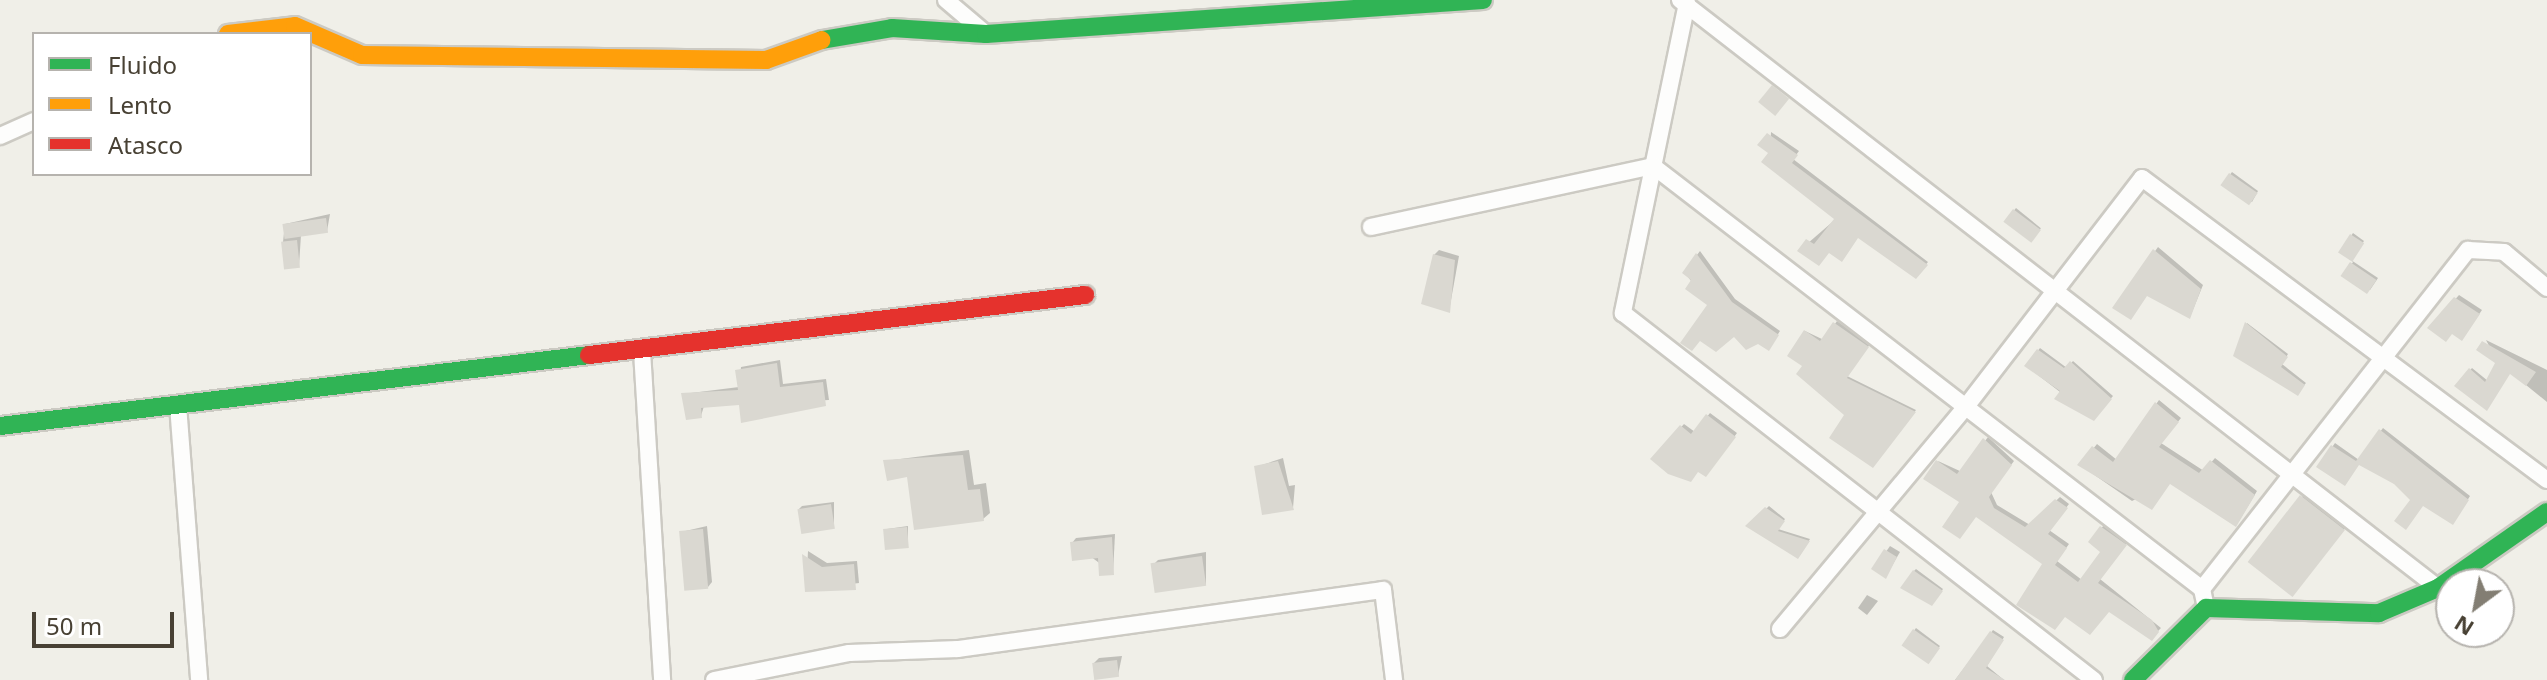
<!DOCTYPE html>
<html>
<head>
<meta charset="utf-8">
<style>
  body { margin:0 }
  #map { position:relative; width:2547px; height:680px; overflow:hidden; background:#f0efe8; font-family:"Noto Sans",sans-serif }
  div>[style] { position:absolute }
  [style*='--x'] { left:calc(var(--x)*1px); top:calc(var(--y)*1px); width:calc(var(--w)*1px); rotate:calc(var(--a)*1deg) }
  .shadow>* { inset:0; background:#0003; transform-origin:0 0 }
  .building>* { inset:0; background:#dad8d1; transform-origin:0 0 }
  .roads { filter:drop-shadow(2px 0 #cccac3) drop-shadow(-2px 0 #cccac3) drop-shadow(0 2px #cccac3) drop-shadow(0 -2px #cccac3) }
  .street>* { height:16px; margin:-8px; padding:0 8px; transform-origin:8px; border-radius:8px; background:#fdfdfc }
  .fast>* { height:18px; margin:-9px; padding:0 9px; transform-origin:9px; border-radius:9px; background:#30b455 }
  .slow>* { height:18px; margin:-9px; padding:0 9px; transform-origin:9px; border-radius:9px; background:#ff9f0a }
  .jam>* { height:18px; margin:-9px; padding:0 9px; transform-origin:9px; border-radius:9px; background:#e5322d }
  span { translate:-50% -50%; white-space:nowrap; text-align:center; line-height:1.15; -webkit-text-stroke:6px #fff; paint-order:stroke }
  .legend { position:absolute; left:32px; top:32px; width:280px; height:144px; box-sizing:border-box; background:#fff; border:2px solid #b6b3ae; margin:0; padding:10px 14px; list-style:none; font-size:24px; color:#484134 }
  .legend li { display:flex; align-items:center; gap:16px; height:40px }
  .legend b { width:40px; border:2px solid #b6b3ae }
  .north { position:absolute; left:2435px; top:568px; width:80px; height:80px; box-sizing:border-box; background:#fff; border:2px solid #b6b3ae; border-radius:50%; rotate:212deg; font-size:22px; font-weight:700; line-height:32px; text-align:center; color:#484134 }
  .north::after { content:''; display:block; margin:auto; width:28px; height:36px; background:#837e73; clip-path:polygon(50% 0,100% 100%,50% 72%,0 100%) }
  .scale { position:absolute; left:32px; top:612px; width:142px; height:36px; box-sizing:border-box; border:4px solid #484134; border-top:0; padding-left:10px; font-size:24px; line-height:28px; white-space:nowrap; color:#484134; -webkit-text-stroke:6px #fff; paint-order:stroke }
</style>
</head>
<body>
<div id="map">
  <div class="shadow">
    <div style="clip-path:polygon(1771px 132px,1799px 151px,1793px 159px,1928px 262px,1916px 276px,1858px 236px,1829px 250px,1800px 250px,1837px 218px,1770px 153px)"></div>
    <div style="clip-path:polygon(2232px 172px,2258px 191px,2252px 202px,2223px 184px)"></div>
    <div style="left:2016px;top:208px;width:32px;height:16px;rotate:39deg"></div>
    <div style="clip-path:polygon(330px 214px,327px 231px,301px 235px,299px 266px,283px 242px,285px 224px)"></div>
    <div style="clip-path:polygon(2353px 233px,2364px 241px,2351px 260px,2378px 278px,2370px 290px,2344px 276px,2353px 262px,2340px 251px)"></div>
    <div style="clip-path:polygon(2158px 247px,2203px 285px,2190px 317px,2148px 294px,2115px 308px)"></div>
    <div style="clip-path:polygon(1439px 250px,1459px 256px,1449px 311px,1434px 255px)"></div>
    <div style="clip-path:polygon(1700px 251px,1735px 299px,1780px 331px,1771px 345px,1710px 305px,1684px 272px)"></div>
    <div style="clip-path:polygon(2459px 295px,2482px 310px,2465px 335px,2430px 328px)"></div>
    <div style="clip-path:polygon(1837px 321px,1870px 344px,1847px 376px,1916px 410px,1873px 465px,1847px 414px,1805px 365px,1805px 331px,1824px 340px)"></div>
    <div style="clip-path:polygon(2247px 323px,2288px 354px,2282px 364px,2306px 383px,2297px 393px,2235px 355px)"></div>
    <div style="clip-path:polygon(2486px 340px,2547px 370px,2547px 402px,2510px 372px,2488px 406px,2457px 386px,2472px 368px,2488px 381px,2498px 363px)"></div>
    <div style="clip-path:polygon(2040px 348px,2067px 368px,2073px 361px,2113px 396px,2094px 418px,2026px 366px)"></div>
    <div style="clip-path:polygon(780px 360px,783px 384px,826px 379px,829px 400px,704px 406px,701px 416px,683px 394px,739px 387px,741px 367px)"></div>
    <div style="clip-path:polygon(2159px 400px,2181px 418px,2161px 443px,2204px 471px,2215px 458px,2257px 491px,2239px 521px,2170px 482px,2132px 501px,2080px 465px,2097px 444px,2117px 460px)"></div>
    <div style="clip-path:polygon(1710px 413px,1737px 433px,1708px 472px,1653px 458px,1684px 424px,1695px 432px)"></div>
    <div style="clip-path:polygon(2383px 428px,2470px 496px,2455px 520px,2360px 463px,2319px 466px,2335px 443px,2359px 460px)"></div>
    <div style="clip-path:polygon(1988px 437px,2014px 461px,1991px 492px,1997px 505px,2030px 525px,2060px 497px,2069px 504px,2049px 530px,2069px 544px,2057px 561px,2082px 580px,2103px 551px,2090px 541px,2105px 524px,2128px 541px,2100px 579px,2161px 628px,2151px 638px,1961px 502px,1938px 461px,1962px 472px)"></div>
    <div style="clip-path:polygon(969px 450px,974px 485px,986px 483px,990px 513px,983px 519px,885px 461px)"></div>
    <div style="clip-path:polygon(1283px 458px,1289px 486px,1295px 485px,1293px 508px,1256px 467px)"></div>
    <div style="clip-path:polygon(2309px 489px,2351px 521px,2299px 585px,2302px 497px)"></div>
    <div style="clip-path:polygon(834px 502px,834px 527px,799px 509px,802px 506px)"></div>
    <div style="clip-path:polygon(1769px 506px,1785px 519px,1778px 529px,1810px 539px,1800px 555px,1749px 526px)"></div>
    <div style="clip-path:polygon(707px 526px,712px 582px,708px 587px,681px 532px)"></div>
    <div style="clip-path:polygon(908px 526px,908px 546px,885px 531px,887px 529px)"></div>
    <div style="clip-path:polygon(1115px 534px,1113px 573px,1072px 543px,1076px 538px)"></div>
    <div style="clip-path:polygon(1890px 546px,1900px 552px,1886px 576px,1874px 569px)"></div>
    <div style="clip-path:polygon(808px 551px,827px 563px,857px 561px,859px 583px,806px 590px)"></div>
    <div style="clip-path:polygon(1206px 552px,1206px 585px,1153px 565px,1158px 560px)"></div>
    <div style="clip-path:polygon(1916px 569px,1943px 589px,1932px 604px,1914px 571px)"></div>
    <div style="clip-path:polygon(1867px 595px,1878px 601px,1867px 615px,1858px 608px)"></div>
    <div style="left:1916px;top:628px;width:30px;height:20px;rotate:37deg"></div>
    <div style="clip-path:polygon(1993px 630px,2004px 637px,1987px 666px,2004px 680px,1955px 680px)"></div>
    <div style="clip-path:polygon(1122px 656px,1118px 675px,1094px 663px,1099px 658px)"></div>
  </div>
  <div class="building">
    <div style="left:1772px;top:85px;width:22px;height:22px;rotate:39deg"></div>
    <div style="clip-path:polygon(1767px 133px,1798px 155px,1792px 163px,1928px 265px,1916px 279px,1858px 238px,1842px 262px,1829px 253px,1819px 266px,1797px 251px,1806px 239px,1814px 244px,1834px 219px,1761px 162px,1768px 153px,1757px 145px)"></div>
    <div style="left:2229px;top:173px;width:35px;height:15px;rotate:35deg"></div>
    <div style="left:2013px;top:209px;width:35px;height:16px;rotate:37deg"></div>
    <div style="left:326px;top:218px;width:15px;height:44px;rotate:82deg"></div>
    <div style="left:2350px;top:234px;width:17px;height:22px;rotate:33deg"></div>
    <div style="left:297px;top:240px;width:28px;height:16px;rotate:84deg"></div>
    <div style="clip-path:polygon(2153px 249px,2201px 289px,2190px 319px,2147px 296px,2131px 320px,2112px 308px)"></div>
    <div style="clip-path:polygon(1696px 253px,1732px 302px,1779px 335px,1769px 351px,1758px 344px,1746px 350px,1734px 337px,1716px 352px,1700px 341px,1692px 351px,1680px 343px,1707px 305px,1685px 289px,1691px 280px,1682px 273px)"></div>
    <div style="clip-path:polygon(1433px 254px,1455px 260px,1450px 313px,1421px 304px)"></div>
    <div style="left:2350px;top:262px;width:32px;height:17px;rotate:34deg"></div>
    <div style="clip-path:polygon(2454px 297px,2480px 314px,2462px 341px,2452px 334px,2446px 342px,2427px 328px)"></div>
    <div style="clip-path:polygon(1833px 322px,1869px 347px,1847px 378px,1916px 412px,1873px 468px,1829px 438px,1844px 415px,1796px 374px,1802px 366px,1787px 356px,1804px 330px,1820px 341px)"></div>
    <div style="clip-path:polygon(2245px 322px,2288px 357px,2281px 367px,2305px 385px,2298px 396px,2233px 356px)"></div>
    <div style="clip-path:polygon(2482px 341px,2536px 372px,2526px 386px,2510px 374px,2487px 411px,2454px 386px,2469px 368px,2485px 382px,2495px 363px,2476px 350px)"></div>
    <div style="clip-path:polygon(2037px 349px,2064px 368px,2070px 361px,2112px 399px,2094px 421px,2054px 399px,2060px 391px,2024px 366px)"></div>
    <div style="clip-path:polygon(777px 363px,780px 387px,823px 382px,826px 406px,741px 423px,739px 405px,701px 408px,702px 418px,686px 420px,681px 393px,738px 390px,735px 370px)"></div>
    <div style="clip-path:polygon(2155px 402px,2179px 422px,2159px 447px,2199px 473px,2210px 460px,2255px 495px,2236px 527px,2170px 484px,2152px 510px,2077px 465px,2092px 446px,2113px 462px)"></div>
    <div style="clip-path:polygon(1706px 414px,1736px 437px,1706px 477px,1698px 472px,1691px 482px,1668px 474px,1650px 459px,1680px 425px,1691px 434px)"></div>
    <div style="clip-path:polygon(2379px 429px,2469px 500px,2453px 525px,2423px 506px,2406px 530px,2394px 521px,2410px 500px,2394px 484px,2359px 465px,2345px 486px,2316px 467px,2331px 445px,2356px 461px)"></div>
    <div style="clip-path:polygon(1983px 438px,2012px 465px,1989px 497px,1994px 508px,2025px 527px,2055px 499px,2068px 508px,2048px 534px,2067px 548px,2055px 565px,2078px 582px,2100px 552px,2088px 542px,2100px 526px,2127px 545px,2098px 583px,2152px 620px,2159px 632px,2152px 641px,2109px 612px,2090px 635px,2065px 617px,2055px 630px,2016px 605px,2042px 564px,1976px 517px,1960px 539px,1942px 527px,1959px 502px,1923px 479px,1936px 460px,1957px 474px)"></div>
    <div style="clip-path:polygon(963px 455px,968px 490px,980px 489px,984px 521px,914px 530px,907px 477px,887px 481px,883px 460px)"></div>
    <div style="clip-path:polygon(1278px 461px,1294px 510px,1262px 515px,1254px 466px)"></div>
    <div style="left:2300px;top:495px;width:57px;height:85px;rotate:38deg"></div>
    <div style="left:831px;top:504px;width:25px;height:34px;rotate:81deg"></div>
    <div style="clip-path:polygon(1765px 507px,1785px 521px,1778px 531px,1810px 541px,1798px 559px,1745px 526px)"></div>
    <div style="left:907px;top:527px;width:21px;height:24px;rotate:85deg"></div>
    <div style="left:703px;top:529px;width:60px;height:24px;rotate:85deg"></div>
    <div style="clip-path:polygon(1112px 537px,1114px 575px,1099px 576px,1098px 558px,1072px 561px,1070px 542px)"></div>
    <div style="clip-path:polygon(1884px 549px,1897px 557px,1886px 579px,1871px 569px)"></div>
    <div style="clip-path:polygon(802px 554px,822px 567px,854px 564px,856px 590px,805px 592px)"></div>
    <div style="left:1202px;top:556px;width:30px;height:52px;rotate:82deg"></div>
    <div style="clip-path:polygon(1913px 570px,1943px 591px,1932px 606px,1900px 588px)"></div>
    <div style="left:1913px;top:629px;width:33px;height:20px;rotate:35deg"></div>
    <div style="clip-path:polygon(1990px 631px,2004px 640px,1986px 668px,2005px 680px,1955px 680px)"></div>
    <div style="left:1117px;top:660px;width:17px;height:25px;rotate:83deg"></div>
  </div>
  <div class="roads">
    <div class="street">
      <div style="--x:946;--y:0;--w:52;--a:40.4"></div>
      <div style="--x:1680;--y:0;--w:959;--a:37.8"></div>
      <div style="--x:1687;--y:3;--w:317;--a:101.7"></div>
      <div style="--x:1623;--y:313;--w:597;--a:37.93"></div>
      <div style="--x:0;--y:136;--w:37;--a:-24"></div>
      <div style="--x:1371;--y:227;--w:289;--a:-12.2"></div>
      <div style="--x:1653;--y:166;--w:693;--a:37.61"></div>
      <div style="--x:2202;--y:589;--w:19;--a:78"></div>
      <div style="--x:642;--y:351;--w:330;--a:86.5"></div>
      <div style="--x:178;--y:405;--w:276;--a:85.6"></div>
      <div style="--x:2202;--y:589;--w:431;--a:-51.9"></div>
      <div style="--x:2468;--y:250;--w:36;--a:3"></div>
      <div style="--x:2504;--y:252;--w:56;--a:39.9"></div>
      <div style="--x:1780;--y:629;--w:293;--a:-50.1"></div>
      <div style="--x:1968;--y:404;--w:285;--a:-52.4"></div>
      <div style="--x:2142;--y:178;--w:505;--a:36.71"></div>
      <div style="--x:714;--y:680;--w:138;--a:-11.3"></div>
      <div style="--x:849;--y:653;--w:109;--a:-2.1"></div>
      <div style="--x:958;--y:649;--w:429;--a:-7.9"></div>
      <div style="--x:1383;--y:590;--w:91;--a:83"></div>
    </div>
    <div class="fast">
      <div style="--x:822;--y:40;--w:71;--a:-9.7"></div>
      <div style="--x:892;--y:28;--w:94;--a:3.7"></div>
      <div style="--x:986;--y:34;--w:498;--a:-3.9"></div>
      <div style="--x:0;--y:426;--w:593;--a:-6.87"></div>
      <div style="--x:2133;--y:680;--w:103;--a:-44.6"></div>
      <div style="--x:2206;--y:608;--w:173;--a:1.7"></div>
      <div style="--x:2379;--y:613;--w:64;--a:-23"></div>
      <div style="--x:2438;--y:588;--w:133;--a:-34.9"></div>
    </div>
    <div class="slow">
      <div style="--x:228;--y:34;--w:67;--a:-6.8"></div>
      <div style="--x:295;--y:26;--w:73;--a:23.4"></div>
      <div style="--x:362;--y:55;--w:404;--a:0.7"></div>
      <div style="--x:766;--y:60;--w:59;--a:-19.7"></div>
    </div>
    <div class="jam">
      <div style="--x:589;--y:355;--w:500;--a:-6.9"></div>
    </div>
  </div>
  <ul class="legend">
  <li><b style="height:10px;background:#30b455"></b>Fluido</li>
  <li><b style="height:10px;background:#ff9f0a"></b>Lento</li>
  <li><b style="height:10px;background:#e5322d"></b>Atasco</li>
  </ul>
  <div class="north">N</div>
  <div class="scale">50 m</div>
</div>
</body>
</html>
